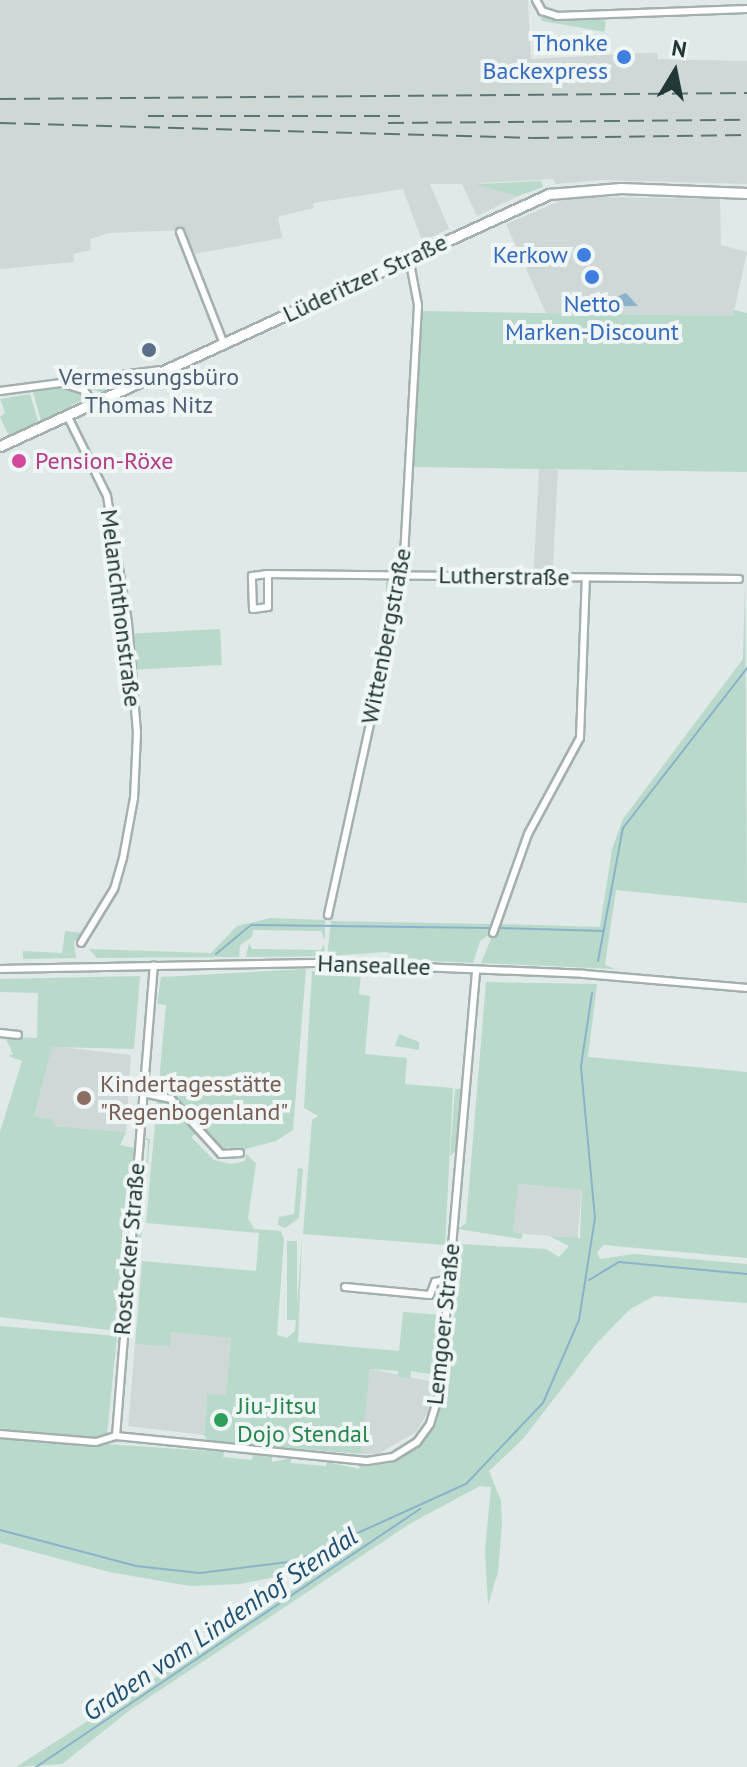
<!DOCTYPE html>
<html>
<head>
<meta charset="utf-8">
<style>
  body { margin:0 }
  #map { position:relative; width:747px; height:1767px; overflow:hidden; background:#dfe9e7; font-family:"PT Sans",sans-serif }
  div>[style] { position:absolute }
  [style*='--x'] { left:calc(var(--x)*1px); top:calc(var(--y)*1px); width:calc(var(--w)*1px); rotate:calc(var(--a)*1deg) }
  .built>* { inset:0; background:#ced9d7; transform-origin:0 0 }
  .green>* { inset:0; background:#b9d9ca; transform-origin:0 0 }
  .water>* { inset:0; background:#8bb2cb }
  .stream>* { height:2px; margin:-1px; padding:0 1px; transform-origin:1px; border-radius:1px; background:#8bb2cb }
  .roads { filter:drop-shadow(2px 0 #a3b0af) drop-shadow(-2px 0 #a3b0af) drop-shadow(0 2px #a3b0af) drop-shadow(0 -2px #a3b0af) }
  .street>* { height:6px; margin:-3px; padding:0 3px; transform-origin:3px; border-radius:3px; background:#fff }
  .secondary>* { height:9px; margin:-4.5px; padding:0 4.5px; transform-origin:4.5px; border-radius:4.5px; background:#fff }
  .rail>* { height:2px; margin-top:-1px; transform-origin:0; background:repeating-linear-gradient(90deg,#5c7473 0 16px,transparent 0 24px) }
  .dots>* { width:22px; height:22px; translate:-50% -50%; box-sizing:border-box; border:4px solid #eff6f5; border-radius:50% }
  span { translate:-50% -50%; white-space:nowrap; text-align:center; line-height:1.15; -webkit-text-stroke:8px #eff6f5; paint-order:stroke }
  .shop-label { font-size:24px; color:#366cbe }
  .right { translate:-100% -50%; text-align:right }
  .street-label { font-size:24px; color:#223837 }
  .service-label { font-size:24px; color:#4e5e75 }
  .hotel-label { font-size:24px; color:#b23c85 }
  .left { translate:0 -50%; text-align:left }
  .education-label { font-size:24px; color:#785e54 }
  .leisure-label { font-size:24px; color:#27864d }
  .water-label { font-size:26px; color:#205070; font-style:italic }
  .north { position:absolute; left:635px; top:32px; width:80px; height:80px; -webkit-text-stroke:6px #eff6f5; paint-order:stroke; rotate:10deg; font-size:22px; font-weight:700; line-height:32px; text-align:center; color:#223837 }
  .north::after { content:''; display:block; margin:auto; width:28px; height:36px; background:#223837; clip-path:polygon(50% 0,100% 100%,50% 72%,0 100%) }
</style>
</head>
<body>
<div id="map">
  <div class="built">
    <div style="clip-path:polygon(0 0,528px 0,531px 59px,643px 53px,657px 53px,658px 59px,747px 61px,747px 184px,602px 180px,556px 184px,553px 179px,480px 183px,518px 196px,477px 216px,462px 184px,430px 184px,449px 229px,422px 241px,403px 189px,313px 203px,314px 208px,278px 217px,282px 238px,194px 254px,185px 230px,109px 233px,90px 239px,91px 250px,73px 254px,74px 262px,0 269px)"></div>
    <div style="clip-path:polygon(597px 197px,720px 199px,721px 245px,747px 252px,733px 316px,546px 313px,506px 224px,562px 200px)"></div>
    <div style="left:539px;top:469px;width:19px;height:102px;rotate:3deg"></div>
    <div style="clip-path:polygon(52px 1046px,131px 1055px,126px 1132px,54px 1126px,34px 1118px)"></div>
    <div style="left:517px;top:1184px;width:65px;height:49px;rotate:5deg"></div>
    <div style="clip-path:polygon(171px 1332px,231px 1338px,226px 1396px,207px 1394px,204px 1435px,128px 1426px,135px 1344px,169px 1347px)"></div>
    <div style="clip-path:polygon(370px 1369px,433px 1382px,429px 1410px,416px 1432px,378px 1454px,361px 1454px)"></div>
  </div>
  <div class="green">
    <div style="left:606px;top:21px;width:11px;height:64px;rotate:100deg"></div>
    <div style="clip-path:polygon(541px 181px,543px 187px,518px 196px,475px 184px)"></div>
    <div style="clip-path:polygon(734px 310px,747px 313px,747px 472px,414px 467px,422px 311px,733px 316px)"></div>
    <div style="clip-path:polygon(128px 378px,102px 393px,82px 385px,83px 382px)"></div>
    <div style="clip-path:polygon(64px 388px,81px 393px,82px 400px,41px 421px,33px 392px)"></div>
    <div style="clip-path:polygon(30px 394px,38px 422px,9px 436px,0 417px,5px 413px,0 399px)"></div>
    <div style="clip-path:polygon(386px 577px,397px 586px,385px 627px,386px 619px)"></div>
    <div style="clip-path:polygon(745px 584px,747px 903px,616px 890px,605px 965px,615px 969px,481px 963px,497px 924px,600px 927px,612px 849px,623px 819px,743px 659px)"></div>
    <div style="left:220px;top:629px;width:36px;height:86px;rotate:87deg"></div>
    <div style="clip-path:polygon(270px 918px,325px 920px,325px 940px,321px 931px,253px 930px,252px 937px,240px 945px,239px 957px,97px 958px,89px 949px,211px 953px,237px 926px)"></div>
    <div style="clip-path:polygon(331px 921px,491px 924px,491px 933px,480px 941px,473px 963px,415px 960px,386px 952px,327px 956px)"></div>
    <div style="clip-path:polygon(65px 931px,82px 933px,74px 942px,76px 958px,23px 959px,23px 951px,62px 953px)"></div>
    <div style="clip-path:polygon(249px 943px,252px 949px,321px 950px,324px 944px,325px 956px,246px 957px)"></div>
    <div style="clip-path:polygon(306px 969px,293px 1130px,276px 1141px,242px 1150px,227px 1147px,225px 1153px,187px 1112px,158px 1093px,166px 1005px,157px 1004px,161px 977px)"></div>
    <div style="clip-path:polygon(312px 971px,361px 974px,359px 994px,370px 996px,365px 1054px,407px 1058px,405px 1084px,453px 1088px,445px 1245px,303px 1234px,312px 1120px,318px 1116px,304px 1108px)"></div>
    <div style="clip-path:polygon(140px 976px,134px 1049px,52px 1047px,34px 1117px,52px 1119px,54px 1126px,126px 1132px,120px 1145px,135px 1148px,119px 1326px,109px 1330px,0 1317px,0 1132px,22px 1061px,8px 1056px,13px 1054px,5px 1037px,37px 1038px,38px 993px,0 992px,0 979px)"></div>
    <div style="clip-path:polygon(486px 982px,597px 984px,588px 1057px,747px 1072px,747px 1258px,604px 1245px,597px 1252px,600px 1259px,634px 1254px,747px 1264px,747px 1303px,654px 1296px,629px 1310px,596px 1344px,523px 1439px,489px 1471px,501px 1501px,502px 1523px,498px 1572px,488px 1605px,485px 1550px,491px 1487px,480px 1486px,411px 1523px,130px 1710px,62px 1764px,16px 1767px,310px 1579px,304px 1571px,240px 1584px,190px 1586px,109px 1572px,0 1543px,0 1437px,224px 1452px,223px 1457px,252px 1460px,253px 1455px,272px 1457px,272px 1462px,291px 1458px,291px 1463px,326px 1466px,327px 1462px,359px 1469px,360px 1465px,384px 1464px,422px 1441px,438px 1416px,442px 1396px,447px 1396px,461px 1244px,546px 1249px,559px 1257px,569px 1246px,549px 1236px,580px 1238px,582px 1190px,518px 1184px,513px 1232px,523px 1234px,521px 1239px,458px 1229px,466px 1223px)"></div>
    <div style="clip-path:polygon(399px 1034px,419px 1042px,419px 1050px,395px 1046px)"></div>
    <div style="clip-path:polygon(455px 1089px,462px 1089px,456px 1151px,450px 1156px)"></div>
    <div style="clip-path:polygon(163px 1100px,187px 1120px,196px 1134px,191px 1137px,214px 1160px,231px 1164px,245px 1161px,246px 1154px,256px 1163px,248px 1218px,254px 1229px,281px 1231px,284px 1239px,277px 1335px,287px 1338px,295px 1331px,302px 1237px,298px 1342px,399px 1351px,403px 1312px,441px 1315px,436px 1375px,411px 1371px,410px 1378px,398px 1377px,398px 1371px,370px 1369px,361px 1454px,208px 1441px,204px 1436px,207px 1394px,226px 1395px,231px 1338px,171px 1332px,170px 1347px,135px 1344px,142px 1261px,256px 1271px,259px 1233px,146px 1223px,157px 1102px)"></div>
    <div style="clip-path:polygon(143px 1138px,150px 1139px,140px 1251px,133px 1245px,134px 1234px,140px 1234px,141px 1223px,135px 1222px,141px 1219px,142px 1208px,137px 1207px,138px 1190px,144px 1186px,139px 1182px,144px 1182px,146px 1166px,141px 1165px,147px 1160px,148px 1141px)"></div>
    <div style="clip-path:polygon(298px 1168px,303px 1169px,299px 1218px,285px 1228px,278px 1225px,279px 1217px,294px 1214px)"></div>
    <div style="left:287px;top:1241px;width:10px;height:79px"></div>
    <div style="clip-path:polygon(0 1326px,117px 1336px,107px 1434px,96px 1439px,0 1431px)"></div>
  </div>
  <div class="water">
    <div style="clip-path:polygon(626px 293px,638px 306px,596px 306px,598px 304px)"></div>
  </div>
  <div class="stream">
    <div style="--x:497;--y:928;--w:107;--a:1.6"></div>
    <div style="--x:216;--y:954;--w:45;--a:-39.6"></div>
    <div style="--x:251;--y:925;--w:240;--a:0.7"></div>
    <div style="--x:598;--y:961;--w:135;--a:-79.4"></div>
    <div style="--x:623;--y:828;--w:202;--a:-52.2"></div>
    <div style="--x:589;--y:1280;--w:35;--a:-31"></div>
    <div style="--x:619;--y:1262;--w:129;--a:5.4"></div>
    <div style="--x:0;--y:1530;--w:141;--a:14.8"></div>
    <div style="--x:136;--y:1566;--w:64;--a:6.2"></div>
    <div style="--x:200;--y:1573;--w:97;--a:-7.1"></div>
    <div style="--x:296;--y:1561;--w:187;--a:-24.4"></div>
    <div style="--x:466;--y:1484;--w:112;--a:-46.5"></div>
    <div style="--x:543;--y:1403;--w:90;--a:-66.6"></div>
    <div style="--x:579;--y:1320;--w:103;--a:-81.1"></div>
    <div style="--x:595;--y:1218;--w:153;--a:-95.3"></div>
    <div style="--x:581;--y:1066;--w:74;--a:-81.4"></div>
    <div style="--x:36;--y:1767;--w:463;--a:-33.9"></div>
  </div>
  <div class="roads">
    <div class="street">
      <div style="--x:536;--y:0;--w:13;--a:61"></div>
      <div style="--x:542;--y:11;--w:16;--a:18"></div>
      <div style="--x:557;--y:16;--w:190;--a:-2.1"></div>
      <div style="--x:180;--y:232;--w:120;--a:68.6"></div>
      <div style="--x:65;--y:384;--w:20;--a:18"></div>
      <div style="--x:84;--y:390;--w:16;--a:55"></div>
      <div style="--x:0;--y:391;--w:160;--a:-7.5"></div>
      <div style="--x:67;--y:415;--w:90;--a:63.7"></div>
      <div style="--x:107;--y:496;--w:129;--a:80.6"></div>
      <div style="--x:128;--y:623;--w:110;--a:85.3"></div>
      <div style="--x:137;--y:733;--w:65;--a:92.6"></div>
      <div style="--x:134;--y:798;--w:61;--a:100.4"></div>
      <div style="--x:123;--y:858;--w:32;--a:106"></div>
      <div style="--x:114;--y:889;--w:63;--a:121.4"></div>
      <div style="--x:268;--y:574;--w:471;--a:0.6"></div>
      <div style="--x:268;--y:574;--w:33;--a:90"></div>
      <div style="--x:268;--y:607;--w:15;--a:172"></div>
      <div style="--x:253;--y:609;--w:33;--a:-92"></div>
      <div style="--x:252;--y:576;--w:16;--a:-7"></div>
      <div style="--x:328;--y:915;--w:349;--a:-77.6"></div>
      <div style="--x:403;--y:574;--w:269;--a:-86.8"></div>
      <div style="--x:418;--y:305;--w:48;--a:-100.8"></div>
      <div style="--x:493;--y:933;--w:105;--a:-70.5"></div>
      <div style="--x:528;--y:834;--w:109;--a:-61.6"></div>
      <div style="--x:580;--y:738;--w:160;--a:-87.9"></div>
      <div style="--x:0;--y:969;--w:326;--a:-1.1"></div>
      <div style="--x:326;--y:963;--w:258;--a:2.4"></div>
      <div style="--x:584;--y:974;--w:164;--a:4.9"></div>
      <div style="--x:0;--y:1033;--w:18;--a:6"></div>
      <div style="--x:143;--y:1093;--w:29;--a:12"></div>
      <div style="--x:171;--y:1099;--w:74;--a:47.7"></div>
      <div style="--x:221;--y:1154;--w:19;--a:-3"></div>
      <div style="--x:345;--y:1287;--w:85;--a:5.4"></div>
      <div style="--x:430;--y:1295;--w:14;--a:-69"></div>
      <div style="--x:435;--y:1282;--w:14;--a:-12"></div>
      <div style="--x:0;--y:1434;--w:96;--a:4.8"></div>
      <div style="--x:96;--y:1442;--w:21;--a:-17"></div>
      <div style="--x:116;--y:1436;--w:252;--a:5.7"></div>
      <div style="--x:367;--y:1461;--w:26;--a:-9"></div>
      <div style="--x:393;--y:1457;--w:28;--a:-32"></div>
      <div style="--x:417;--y:1442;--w:22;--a:-54"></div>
      <div style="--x:430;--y:1424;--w:30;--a:-73"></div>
      <div style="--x:439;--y:1395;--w:427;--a:-85"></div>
      <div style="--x:116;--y:1436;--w:472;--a:-85.4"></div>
    </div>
    <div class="secondary">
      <div style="--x:0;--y:446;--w:604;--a:-24.66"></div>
      <div style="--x:549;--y:194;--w:72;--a:-4.8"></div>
      <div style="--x:621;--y:188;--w:126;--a:2.3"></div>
    </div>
  </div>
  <div class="rail">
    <div style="--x:0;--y:99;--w:747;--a:-0.46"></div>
    <div style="--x:148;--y:116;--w:252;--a:0"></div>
    <div style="--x:0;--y:123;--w:533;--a:1.61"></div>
    <div style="--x:533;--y:138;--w:214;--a:-0.8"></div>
    <div style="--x:388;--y:123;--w:359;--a:-0.5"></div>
  </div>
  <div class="dots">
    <div style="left:624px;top:57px;background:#3f7fe0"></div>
    <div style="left:584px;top:255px;background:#3f7fe0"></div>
    <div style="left:592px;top:277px;background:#3f7fe0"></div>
    <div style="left:149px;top:350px;background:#5c6f8a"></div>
    <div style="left:19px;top:461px;background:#d1479c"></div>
    <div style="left:84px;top:1098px;background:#8d6e63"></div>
    <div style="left:221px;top:1420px;background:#2e9e5b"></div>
  </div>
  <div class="shop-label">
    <span class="right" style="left:608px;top:57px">Thonke<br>Backexpress</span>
    <span class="right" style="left:568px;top:255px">Kerkow</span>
    <span style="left:592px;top:318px">Netto<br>Marken-Discount</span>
  </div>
  <div class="street-label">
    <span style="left:365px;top:278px;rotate:-25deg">Lüderitzer Straße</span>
    <span style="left:504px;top:576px;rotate:1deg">Lutherstraße</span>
    <span style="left:121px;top:608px;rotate:83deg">Melanchthonstraße</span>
    <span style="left:386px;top:636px;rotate:-79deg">Wittenbergstraße</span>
    <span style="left:374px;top:965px;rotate:2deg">Hanseallee</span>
    <span style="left:129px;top:1249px;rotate:-85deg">Rostocker Straße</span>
    <span style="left:443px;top:1324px;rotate:-84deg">Lemgoer Straße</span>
  </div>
  <div class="service-label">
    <span style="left:149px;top:391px">Vermessungsbüro<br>Thomas Nitz</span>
  </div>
  <div class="hotel-label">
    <span class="left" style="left:35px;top:461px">Pension-Röxe</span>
  </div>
  <div class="education-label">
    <span class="left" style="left:100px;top:1098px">Kindertagesstätte<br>"Regenbogenland"</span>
  </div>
  <div class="leisure-label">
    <span class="left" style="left:237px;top:1420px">Jiu-Jitsu<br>Dojo Stendal</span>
  </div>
  <div class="water-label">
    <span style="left:220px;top:1624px;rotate:-34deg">Graben vom Lindenhof Stendal</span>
  </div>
  <div class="north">N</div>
</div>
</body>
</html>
